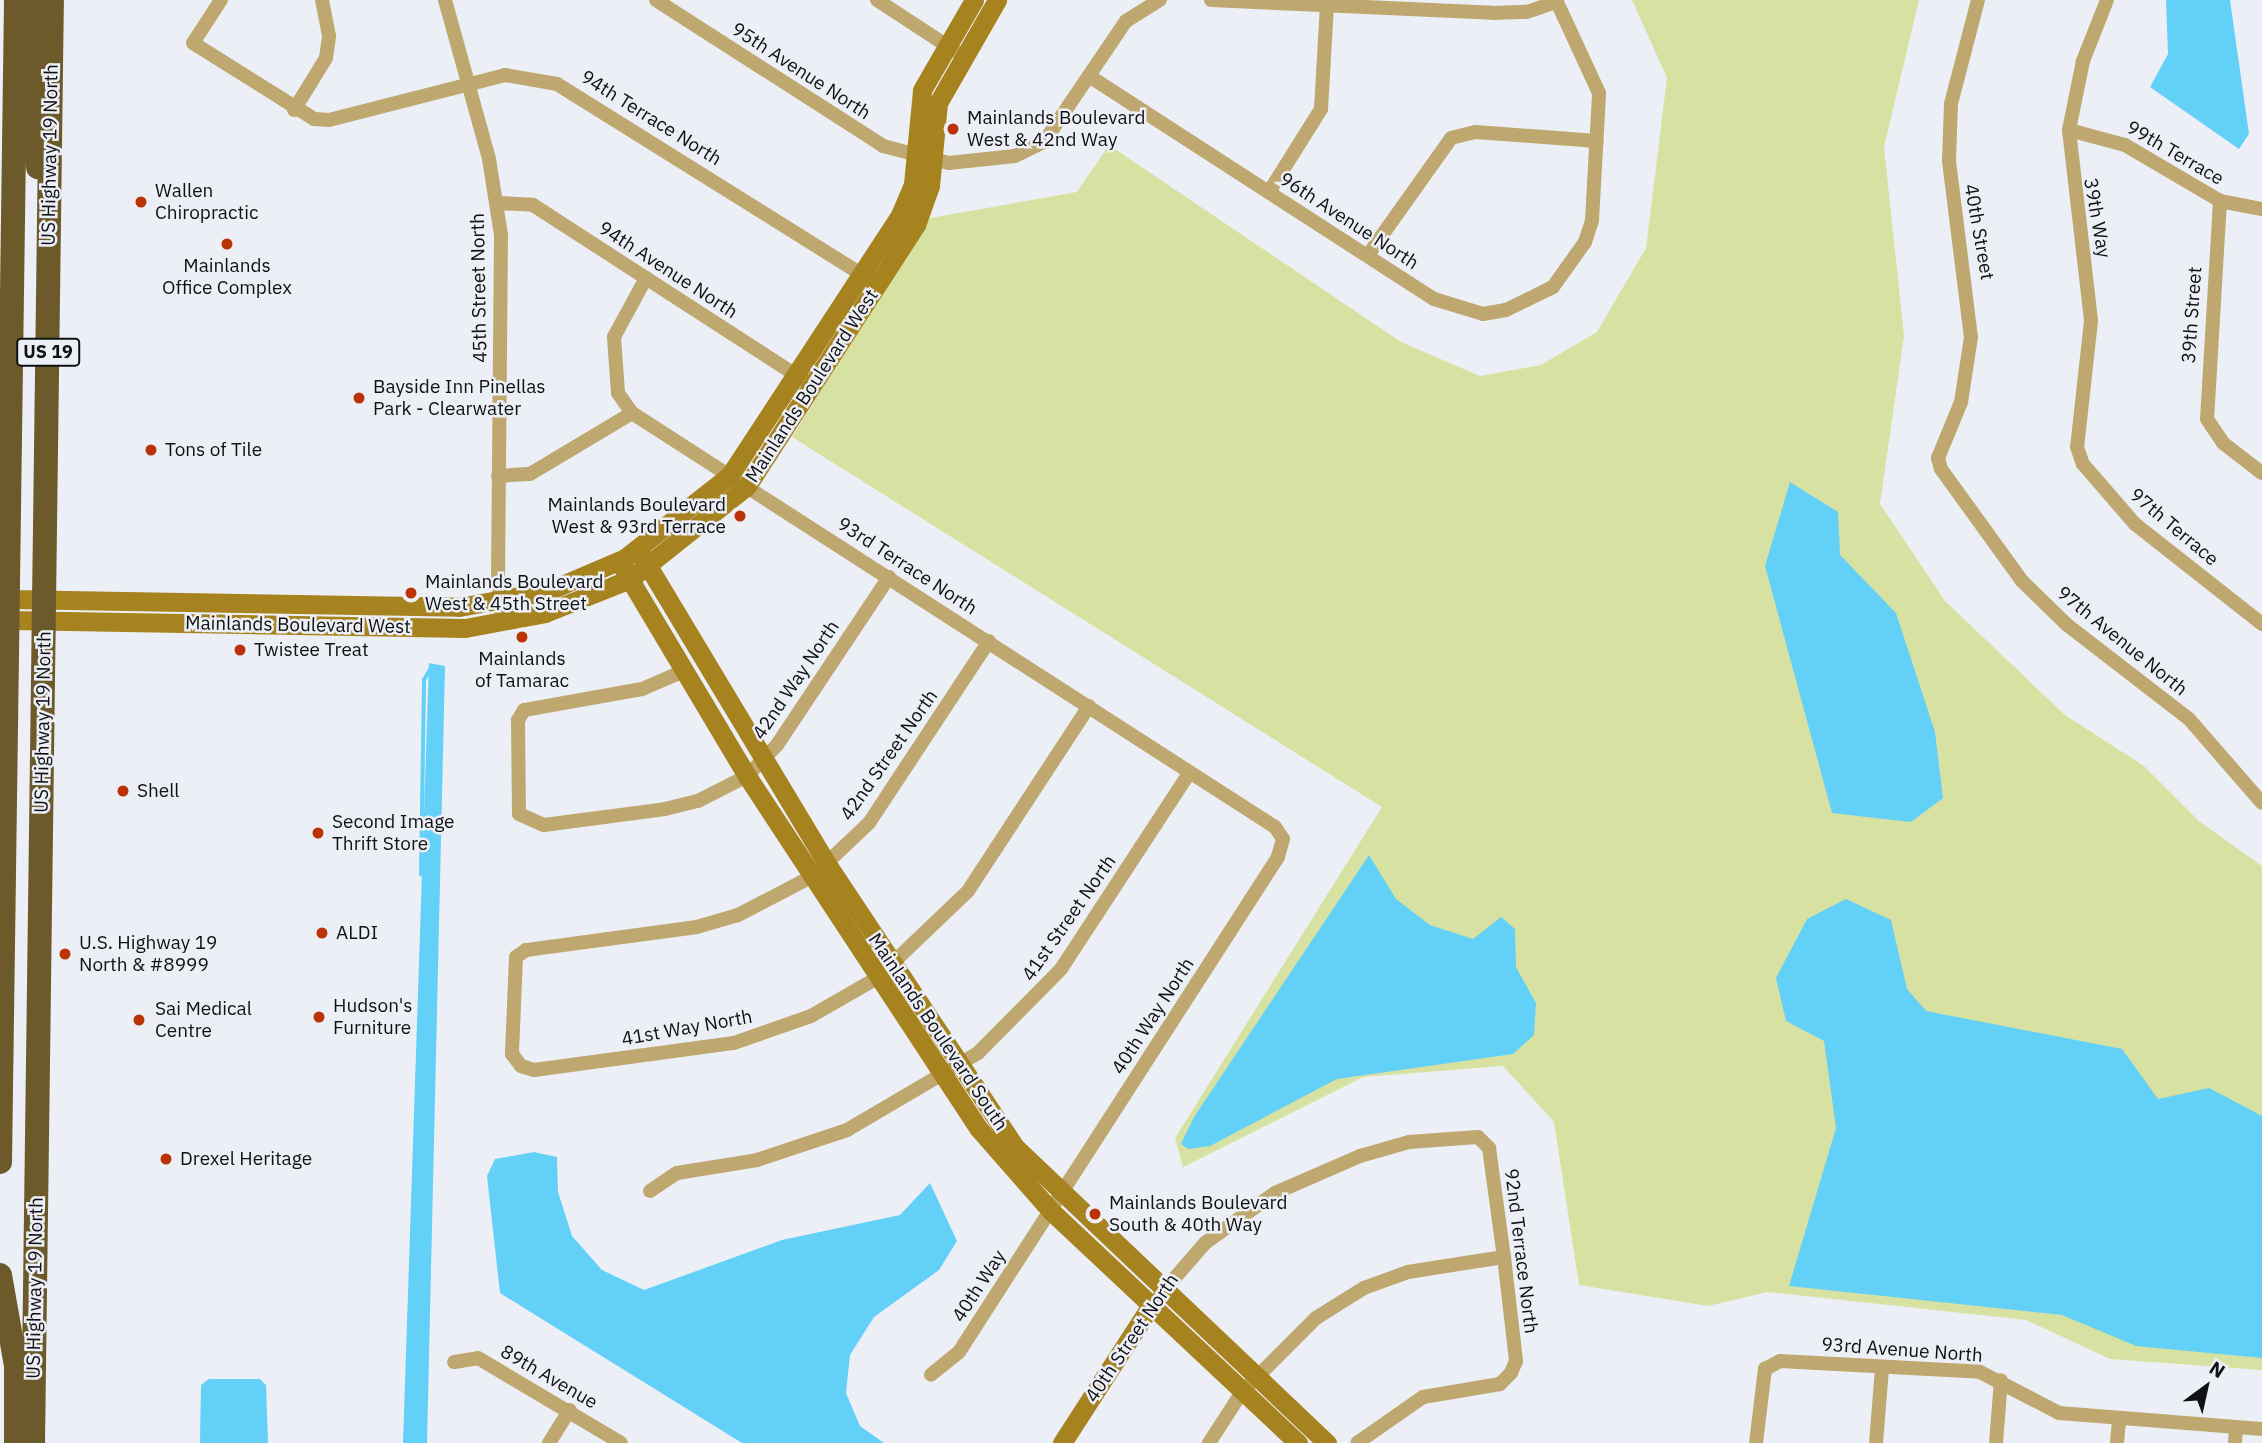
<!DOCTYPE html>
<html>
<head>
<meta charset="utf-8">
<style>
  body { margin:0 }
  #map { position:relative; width:2262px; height:1443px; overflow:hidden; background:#edeff6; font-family:"IBM Plex Sans",sans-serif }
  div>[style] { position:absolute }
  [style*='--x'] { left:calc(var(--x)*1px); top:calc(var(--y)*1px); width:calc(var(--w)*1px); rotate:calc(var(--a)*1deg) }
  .green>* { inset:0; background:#d7e2a2 }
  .water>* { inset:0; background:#63d0f8 }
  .stream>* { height:3.5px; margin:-1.75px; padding:0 1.75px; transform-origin:1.75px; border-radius:1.75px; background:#63d0f8 }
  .street>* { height:14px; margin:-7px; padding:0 7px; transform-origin:7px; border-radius:7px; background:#bea870 }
  .secondary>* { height:19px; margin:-9.5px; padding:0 9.5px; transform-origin:9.5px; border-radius:9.5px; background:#a6831f }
  .highway>* { height:24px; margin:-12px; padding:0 12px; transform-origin:12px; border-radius:12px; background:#6c5a2a }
  .dots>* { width:19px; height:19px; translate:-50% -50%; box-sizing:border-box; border:4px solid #edeff6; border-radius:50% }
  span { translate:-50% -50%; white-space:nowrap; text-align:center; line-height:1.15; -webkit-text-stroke:5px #edeff6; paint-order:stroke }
  .shield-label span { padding:2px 5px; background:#edeff6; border:2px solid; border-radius:5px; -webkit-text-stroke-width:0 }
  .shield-label { font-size:18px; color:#101113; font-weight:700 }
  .street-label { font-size:19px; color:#101113 }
  .poi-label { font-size:19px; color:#101113 }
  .left { translate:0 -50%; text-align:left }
  .right { translate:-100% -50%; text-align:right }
  .north { position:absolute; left:2171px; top:1352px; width:70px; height:70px; -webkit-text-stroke:5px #edeff6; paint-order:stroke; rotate:33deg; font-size:19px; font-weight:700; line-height:28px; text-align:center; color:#101113 }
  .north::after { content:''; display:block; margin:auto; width:24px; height:32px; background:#101113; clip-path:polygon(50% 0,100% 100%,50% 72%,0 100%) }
</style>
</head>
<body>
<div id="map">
  <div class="green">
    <div style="clip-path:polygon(1632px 0,1919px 0,1884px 147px,1904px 336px,1880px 504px,1945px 601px,2065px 715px,2144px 766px,2200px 822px,2262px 866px,2262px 1370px,2110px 1359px,2026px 1320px,1768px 1292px,1708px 1306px,1579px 1285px,1554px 1122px,1503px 1066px,1363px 1077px,1183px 1167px,1175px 1138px,1382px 807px,792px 437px,930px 218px,1077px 192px,1109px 145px,1401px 342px,1480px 376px,1541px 365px,1597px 332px,1646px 248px,1667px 78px)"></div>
  </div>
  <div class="water">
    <div style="clip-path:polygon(2166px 0,2230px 0,2249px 134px,2239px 149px,2150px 87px,2168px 54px)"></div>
    <div style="clip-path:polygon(1790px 482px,1838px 512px,1840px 555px,1896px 613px,1935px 732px,1943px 798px,1911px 822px,1832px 813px,1765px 566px)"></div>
    <div style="clip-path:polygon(429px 663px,445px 666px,427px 1443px,403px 1443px)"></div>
    <div style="clip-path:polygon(1369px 855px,1396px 899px,1430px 925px,1473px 939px,1501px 917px,1515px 929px,1516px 967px,1536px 1003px,1534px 1035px,1513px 1054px,1337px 1079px,1210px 1146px,1188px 1149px,1181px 1144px,1194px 1117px)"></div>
    <div style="clip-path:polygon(1846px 899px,1891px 920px,1907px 989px,1926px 1011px,2122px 1049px,2158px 1099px,2209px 1088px,2262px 1116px,2262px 1358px,2136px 1346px,2062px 1315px,1789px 1286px,1836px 1128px,1824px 1041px,1786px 1021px,1776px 978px,1807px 919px)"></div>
    <div style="clip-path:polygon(534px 1152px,557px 1157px,558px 1192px,572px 1236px,602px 1270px,644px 1290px,782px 1240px,900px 1215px,930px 1183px,957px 1241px,939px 1270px,874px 1317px,850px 1355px,846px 1393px,860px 1426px,884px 1443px,742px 1443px,500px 1293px,487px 1176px,495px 1159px)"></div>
    <div style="clip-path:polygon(209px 1379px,260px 1379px,266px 1385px,268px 1443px,200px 1443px,201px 1385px)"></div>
  </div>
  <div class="stream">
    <div style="--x:421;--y:875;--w:195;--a:-89.1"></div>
    <div style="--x:424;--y:680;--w:14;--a:-60"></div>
  </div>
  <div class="street">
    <div style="--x:221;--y:0;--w:51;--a:123.1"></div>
    <div style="--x:193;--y:43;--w:143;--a:32.1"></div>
    <div style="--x:314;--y:119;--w:15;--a:4"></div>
    <div style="--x:329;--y:120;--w:182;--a:-14.3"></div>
    <div style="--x:505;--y:75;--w:53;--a:9.8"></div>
    <div style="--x:557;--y:84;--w:367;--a:32"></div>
    <div style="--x:445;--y:0;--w:165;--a:74.5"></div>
    <div style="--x:489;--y:159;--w:77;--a:81"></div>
    <div style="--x:501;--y:235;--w:348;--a:90.5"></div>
    <div style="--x:498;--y:583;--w:40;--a:82.9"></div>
    <div style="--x:656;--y:0;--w:270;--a:32.7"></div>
    <div style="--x:883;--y:146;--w:68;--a:14.4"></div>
    <div style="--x:949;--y:163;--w:66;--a:-6.1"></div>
    <div style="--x:1015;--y:156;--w:32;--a:-26"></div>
    <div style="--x:1044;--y:142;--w:146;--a:-55.9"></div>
    <div style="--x:1126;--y:21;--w:40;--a:-32"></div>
    <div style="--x:877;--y:0;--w:93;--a:33.2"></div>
    <div style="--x:1211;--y:0;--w:282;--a:2.6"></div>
    <div style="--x:1493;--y:13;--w:34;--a:-2"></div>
    <div style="--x:1527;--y:12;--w:31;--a:-19"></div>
    <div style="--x:1978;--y:0;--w:107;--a:104.6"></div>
    <div style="--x:1951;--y:104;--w:57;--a:92"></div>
    <div style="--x:1949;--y:161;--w:177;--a:82.9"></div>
    <div style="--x:1971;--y:337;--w:66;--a:98.7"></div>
    <div style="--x:1961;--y:402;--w:61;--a:112.3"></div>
    <div style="--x:1938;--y:458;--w:11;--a:75"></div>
    <div style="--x:1941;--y:469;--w:138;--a:54.1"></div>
    <div style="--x:2022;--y:581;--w:62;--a:44.3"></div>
    <div style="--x:2066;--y:624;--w:155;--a:37.7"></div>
    <div style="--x:2189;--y:719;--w:111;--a:49"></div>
    <div style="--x:2107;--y:0;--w:66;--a:111.5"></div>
    <div style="--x:2083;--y:61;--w:70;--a:101.5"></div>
    <div style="--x:2069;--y:130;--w:192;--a:83.4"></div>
    <div style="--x:2091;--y:321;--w:127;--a:96.3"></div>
    <div style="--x:2077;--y:447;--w:18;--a:71"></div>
    <div style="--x:2083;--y:464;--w:79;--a:49.1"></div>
    <div style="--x:2135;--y:524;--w:162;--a:38.2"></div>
    <div style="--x:1089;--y:76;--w:411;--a:32.9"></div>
    <div style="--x:1434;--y:299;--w:51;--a:17"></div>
    <div style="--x:1483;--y:314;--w:23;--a:-10"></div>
    <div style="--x:1506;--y:310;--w:52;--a:-26.1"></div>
    <div style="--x:1553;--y:287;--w:55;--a:-54.6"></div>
    <div style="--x:1585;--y:242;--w:23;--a:-72"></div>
    <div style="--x:1592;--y:220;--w:127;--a:-86.8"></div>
    <div style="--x:1599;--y:93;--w:102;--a:-114.8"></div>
    <div style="--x:294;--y:110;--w:61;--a:-58.4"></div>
    <div style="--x:326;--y:58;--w:22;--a:-82"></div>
    <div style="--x:329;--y:36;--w:37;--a:-101"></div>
    <div style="--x:2069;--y:130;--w:58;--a:15"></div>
    <div style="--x:2125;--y:145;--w:110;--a:30.5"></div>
    <div style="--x:2220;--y:201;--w:43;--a:10.8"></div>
    <div style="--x:1269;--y:192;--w:98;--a:-57.9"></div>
    <div style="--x:1321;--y:109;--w:105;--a:-86.7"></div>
    <div style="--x:2220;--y:201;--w:218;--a:93.4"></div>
    <div style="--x:2207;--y:419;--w:29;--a:56"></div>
    <div style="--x:2223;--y:443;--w:49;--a:37.6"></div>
    <div style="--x:498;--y:203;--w:35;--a:3"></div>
    <div style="--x:533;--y:205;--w:322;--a:32.9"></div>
    <div style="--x:1368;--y:255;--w:143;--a:-54.6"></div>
    <div style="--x:1451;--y:138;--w:25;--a:-14"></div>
    <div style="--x:1475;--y:132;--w:122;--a:4.2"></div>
    <div style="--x:646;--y:278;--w:67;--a:118.5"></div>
    <div style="--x:614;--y:337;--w:56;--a:85.9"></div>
    <div style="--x:618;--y:393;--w:24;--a:55"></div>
    <div style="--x:632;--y:413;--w:765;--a:32.78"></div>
    <div style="--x:1275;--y:827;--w:14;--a:56"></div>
    <div style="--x:1283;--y:839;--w:19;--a:106"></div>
    <div style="--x:1278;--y:857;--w:589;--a:122.8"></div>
    <div style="--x:959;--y:1352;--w:36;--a:141"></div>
    <div style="--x:498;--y:476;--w:32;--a:-4"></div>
    <div style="--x:530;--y:474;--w:119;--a:-30.9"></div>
    <div style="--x:989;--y:641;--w:218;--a:123.4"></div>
    <div style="--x:869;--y:823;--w:77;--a:136.6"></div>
    <div style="--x:813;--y:876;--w:85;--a:152.5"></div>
    <div style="--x:738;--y:915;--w:43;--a:163.7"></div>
    <div style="--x:697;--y:927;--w:173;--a:172.3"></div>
    <div style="--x:526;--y:950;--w:12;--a:145"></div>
    <div style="--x:516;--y:957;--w:97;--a:92.4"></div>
    <div style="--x:512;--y:1054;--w:15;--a:53"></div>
    <div style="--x:521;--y:1066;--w:14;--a:17"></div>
    <div style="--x:534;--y:1070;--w:202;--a:-7.7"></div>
    <div style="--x:734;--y:1043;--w:82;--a:-19.3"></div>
    <div style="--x:811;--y:1016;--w:76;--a:-29.9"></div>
    <div style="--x:877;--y:978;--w:126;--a:-43.7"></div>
    <div style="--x:968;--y:891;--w:221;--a:-56.8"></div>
    <div style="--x:686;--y:670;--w:48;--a:156.6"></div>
    <div style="--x:642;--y:689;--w:120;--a:169.9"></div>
    <div style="--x:524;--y:710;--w:12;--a:121"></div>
    <div style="--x:518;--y:720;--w:94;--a:89.4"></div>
    <div style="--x:519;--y:814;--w:27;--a:24"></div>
    <div style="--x:544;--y:825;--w:122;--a:-7.5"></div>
    <div style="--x:665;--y:809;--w:34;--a:-14"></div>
    <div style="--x:698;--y:801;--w:55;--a:-27"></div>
    <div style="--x:747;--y:776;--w:43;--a:-45.9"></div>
    <div style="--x:777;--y:745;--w:202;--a:-56.3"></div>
    <div style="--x:650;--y:1191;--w:32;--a:-34"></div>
    <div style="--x:677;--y:1173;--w:81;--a:-9.2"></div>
    <div style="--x:757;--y:1160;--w:95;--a:-18.4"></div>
    <div style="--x:847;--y:1130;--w:152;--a:-30.4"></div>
    <div style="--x:978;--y:1053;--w:118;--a:-45.3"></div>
    <div style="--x:1061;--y:969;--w:235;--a:-56.8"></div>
    <div style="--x:1160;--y:1295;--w:69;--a:-49.1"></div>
    <div style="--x:1205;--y:1243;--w:86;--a:-35.5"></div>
    <div style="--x:1275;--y:1193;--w:93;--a:-23.5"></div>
    <div style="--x:1360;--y:1156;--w:51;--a:-15.9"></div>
    <div style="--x:1409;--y:1142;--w:69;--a:-4.1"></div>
    <div style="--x:1478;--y:1137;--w:16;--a:45"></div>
    <div style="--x:1489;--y:1148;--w:110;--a:82.2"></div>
    <div style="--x:1504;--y:1257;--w:105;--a:83.4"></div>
    <div style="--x:1516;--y:1361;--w:13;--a:113"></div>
    <div style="--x:1511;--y:1373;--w:16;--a:135"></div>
    <div style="--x:1500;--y:1384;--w:78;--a:170.4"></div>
    <div style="--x:1423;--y:1397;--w:80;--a:145.1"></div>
    <div style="--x:454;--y:1362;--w:24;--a:-9"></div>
    <div style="--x:478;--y:1358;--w:166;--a:30.7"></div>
    <div style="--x:549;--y:1443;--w:39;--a:-58"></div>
    <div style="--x:1209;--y:1443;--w:61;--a:-57.1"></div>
    <div style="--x:1242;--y:1392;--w:105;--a:-45"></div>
    <div style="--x:1316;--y:1318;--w:57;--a:-32"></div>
    <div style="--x:1364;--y:1288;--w:47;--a:-20"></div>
    <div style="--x:1408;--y:1272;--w:97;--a:-8.9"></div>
    <div style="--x:1756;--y:1443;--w:75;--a:-83.1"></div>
    <div style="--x:1765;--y:1369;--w:17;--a:-28"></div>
    <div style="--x:1780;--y:1361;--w:200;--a:3.1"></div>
    <div style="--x:1980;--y:1372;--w:89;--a:27.4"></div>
    <div style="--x:2059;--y:1413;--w:204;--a:4.5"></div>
    <div style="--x:1876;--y:1443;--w:75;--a:-85.4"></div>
    <div style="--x:1996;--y:1443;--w:63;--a:-85.5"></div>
    <div style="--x:2117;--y:1443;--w:23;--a:-85"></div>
    <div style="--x:2235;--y:1443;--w:16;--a:-86"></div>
  </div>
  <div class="secondary">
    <div style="--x:642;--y:556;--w:359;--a:59"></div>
    <div style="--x:827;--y:864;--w:341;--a:56.4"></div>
    <div style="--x:1016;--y:1148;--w:429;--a:43.5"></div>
    <div style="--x:623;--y:568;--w:242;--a:59.2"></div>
    <div style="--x:747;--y:776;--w:422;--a:56.7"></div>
    <div style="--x:979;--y:1129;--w:109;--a:48.7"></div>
    <div style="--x:1051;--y:1211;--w:339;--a:43.2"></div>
    <div style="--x:9;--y:599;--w:450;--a:1"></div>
    <div style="--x:459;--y:607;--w:90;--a:-10.2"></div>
    <div style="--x:548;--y:591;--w:84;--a:-23.2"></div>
    <div style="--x:625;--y:558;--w:134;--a:-38.3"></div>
    <div style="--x:730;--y:475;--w:311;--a:-56.8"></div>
    <div style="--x:900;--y:215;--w:34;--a:-67"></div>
    <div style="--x:913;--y:184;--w:94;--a:-84.5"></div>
    <div style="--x:922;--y:90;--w:104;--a:-60"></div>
    <div style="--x:9;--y:620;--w:456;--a:1"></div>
    <div style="--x:465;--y:628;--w:81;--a:-10.6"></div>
    <div style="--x:545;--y:613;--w:92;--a:-21.8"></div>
    <div style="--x:630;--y:579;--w:149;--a:-38.5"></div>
    <div style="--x:747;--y:486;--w:311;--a:-57.1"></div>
    <div style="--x:916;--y:225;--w:41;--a:-70.3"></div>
    <div style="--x:930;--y:186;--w:83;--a:-84.5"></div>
    <div style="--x:938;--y:103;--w:119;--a:-60.2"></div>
    <div style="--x:1062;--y:1443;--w:162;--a:-57.1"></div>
  </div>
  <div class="highway">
    <div style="--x:32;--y:0;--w:117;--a:91"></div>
    <div style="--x:30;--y:117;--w:51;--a:80.9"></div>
    <div style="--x:0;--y:1162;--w:1162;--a:-89.21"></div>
    <div style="--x:0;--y:1275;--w:92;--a:80"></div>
    <div style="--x:16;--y:1366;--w:77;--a:90"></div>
    <div style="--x:33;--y:1443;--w:1443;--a:-89.25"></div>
  </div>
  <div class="dots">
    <div style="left:953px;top:129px;background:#bc3207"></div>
    <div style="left:141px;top:202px;background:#bc3207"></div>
    <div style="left:227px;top:244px;background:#bc3207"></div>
    <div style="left:359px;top:398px;background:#bc3207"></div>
    <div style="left:151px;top:450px;background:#bc3207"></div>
    <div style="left:740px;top:516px;background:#bc3207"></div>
    <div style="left:411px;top:593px;background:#bc3207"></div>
    <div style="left:522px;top:637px;background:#bc3207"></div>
    <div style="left:240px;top:650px;background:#bc3207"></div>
    <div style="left:123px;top:791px;background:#bc3207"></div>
    <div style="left:318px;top:833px;background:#bc3207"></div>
    <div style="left:322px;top:933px;background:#bc3207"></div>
    <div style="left:65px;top:954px;background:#bc3207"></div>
    <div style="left:319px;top:1017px;background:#bc3207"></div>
    <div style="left:139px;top:1020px;background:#bc3207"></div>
    <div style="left:166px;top:1159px;background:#bc3207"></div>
    <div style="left:1095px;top:1214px;background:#bc3207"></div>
  </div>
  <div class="shield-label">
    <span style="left:48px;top:352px">US 19</span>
  </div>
  <div class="street-label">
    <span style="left:801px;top:71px;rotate:33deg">95th Avenue North</span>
    <span style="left:651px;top:118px;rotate:32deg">94th Terrace North</span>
    <span style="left:2175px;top:153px;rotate:30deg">99th Terrace</span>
    <span style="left:50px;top:155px;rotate:-89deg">US Highway 19 North</span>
    <span style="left:2097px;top:218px;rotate:80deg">39th Way</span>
    <span style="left:1349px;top:221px;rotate:33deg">96th Avenue North</span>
    <span style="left:1979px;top:232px;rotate:80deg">40th Street</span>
    <span style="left:668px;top:270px;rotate:33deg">94th Avenue North</span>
    <span style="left:479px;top:288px;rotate:-91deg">45th Street North</span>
    <span style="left:2192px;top:315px;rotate:-86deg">39th Street</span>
    <span style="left:812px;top:386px;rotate:-57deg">Mainlands Boulevard West</span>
    <span style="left:2174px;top:527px;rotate:40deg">97th Terrace</span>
    <span style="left:907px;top:566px;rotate:33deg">93rd Terrace North</span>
    <span style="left:298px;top:625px;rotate:1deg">Mainlands Boulevard West</span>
    <span style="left:2122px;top:641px;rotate:39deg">97th Avenue North</span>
    <span style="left:796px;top:680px;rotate:-56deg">42nd Way North</span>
    <span style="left:43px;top:722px;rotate:-89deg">US Highway 19 North</span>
    <span style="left:889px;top:755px;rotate:-55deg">42nd Street North</span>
    <span style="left:1069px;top:918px;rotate:-55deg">41st Street North</span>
    <span style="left:1153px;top:1016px;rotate:-57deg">40th Way North</span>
    <span style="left:687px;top:1028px;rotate:-10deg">41st Way North</span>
    <span style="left:938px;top:1032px;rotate:56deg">Mainlands Boulevard South</span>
    <span style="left:1521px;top:1251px;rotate:83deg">92nd Terrace North</span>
    <span style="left:979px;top:1286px;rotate:-57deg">40th Way</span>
    <span style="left:35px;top:1288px;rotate:-89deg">US Highway 19 North</span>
    <span style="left:1132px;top:1338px;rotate:-56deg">40th Street North</span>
    <span style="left:1902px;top:1350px;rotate:4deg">93rd Avenue North</span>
    <span style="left:549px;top:1377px;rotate:30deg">89th Avenue</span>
  </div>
  <div class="poi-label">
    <span class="left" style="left:967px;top:129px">Mainlands Boulevard<br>West &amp; 42nd Way</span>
    <span class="left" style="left:155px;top:202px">Wallen<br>Chiropractic</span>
    <span style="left:227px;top:277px">Mainlands<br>Office Complex</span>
    <span class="left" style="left:373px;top:398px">Bayside Inn Pinellas<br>Park - Clearwater</span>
    <span class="left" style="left:165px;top:450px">Tons of Tile</span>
    <span class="right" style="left:726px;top:516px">Mainlands Boulevard<br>West &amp; 93rd Terrace</span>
    <span class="left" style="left:425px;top:593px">Mainlands Boulevard<br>West &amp; 45th Street</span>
    <span class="left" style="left:254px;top:650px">Twistee Treat</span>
    <span style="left:522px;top:670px">Mainlands<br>of Tamarac</span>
    <span class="left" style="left:137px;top:791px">Shell</span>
    <span class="left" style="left:332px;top:833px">Second Image<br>Thrift Store</span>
    <span class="left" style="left:336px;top:933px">ALDI</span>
    <span class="left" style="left:79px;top:954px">U.S. Highway 19<br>North &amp; #8999</span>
    <span class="left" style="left:333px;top:1017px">Hudson's<br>Furniture</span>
    <span class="left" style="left:155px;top:1020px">Sai Medical<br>Centre</span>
    <span class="left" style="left:180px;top:1159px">Drexel Heritage</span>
    <span class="left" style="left:1109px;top:1214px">Mainlands Boulevard<br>South &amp; 40th Way</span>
  </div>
  <div class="north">N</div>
</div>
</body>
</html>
